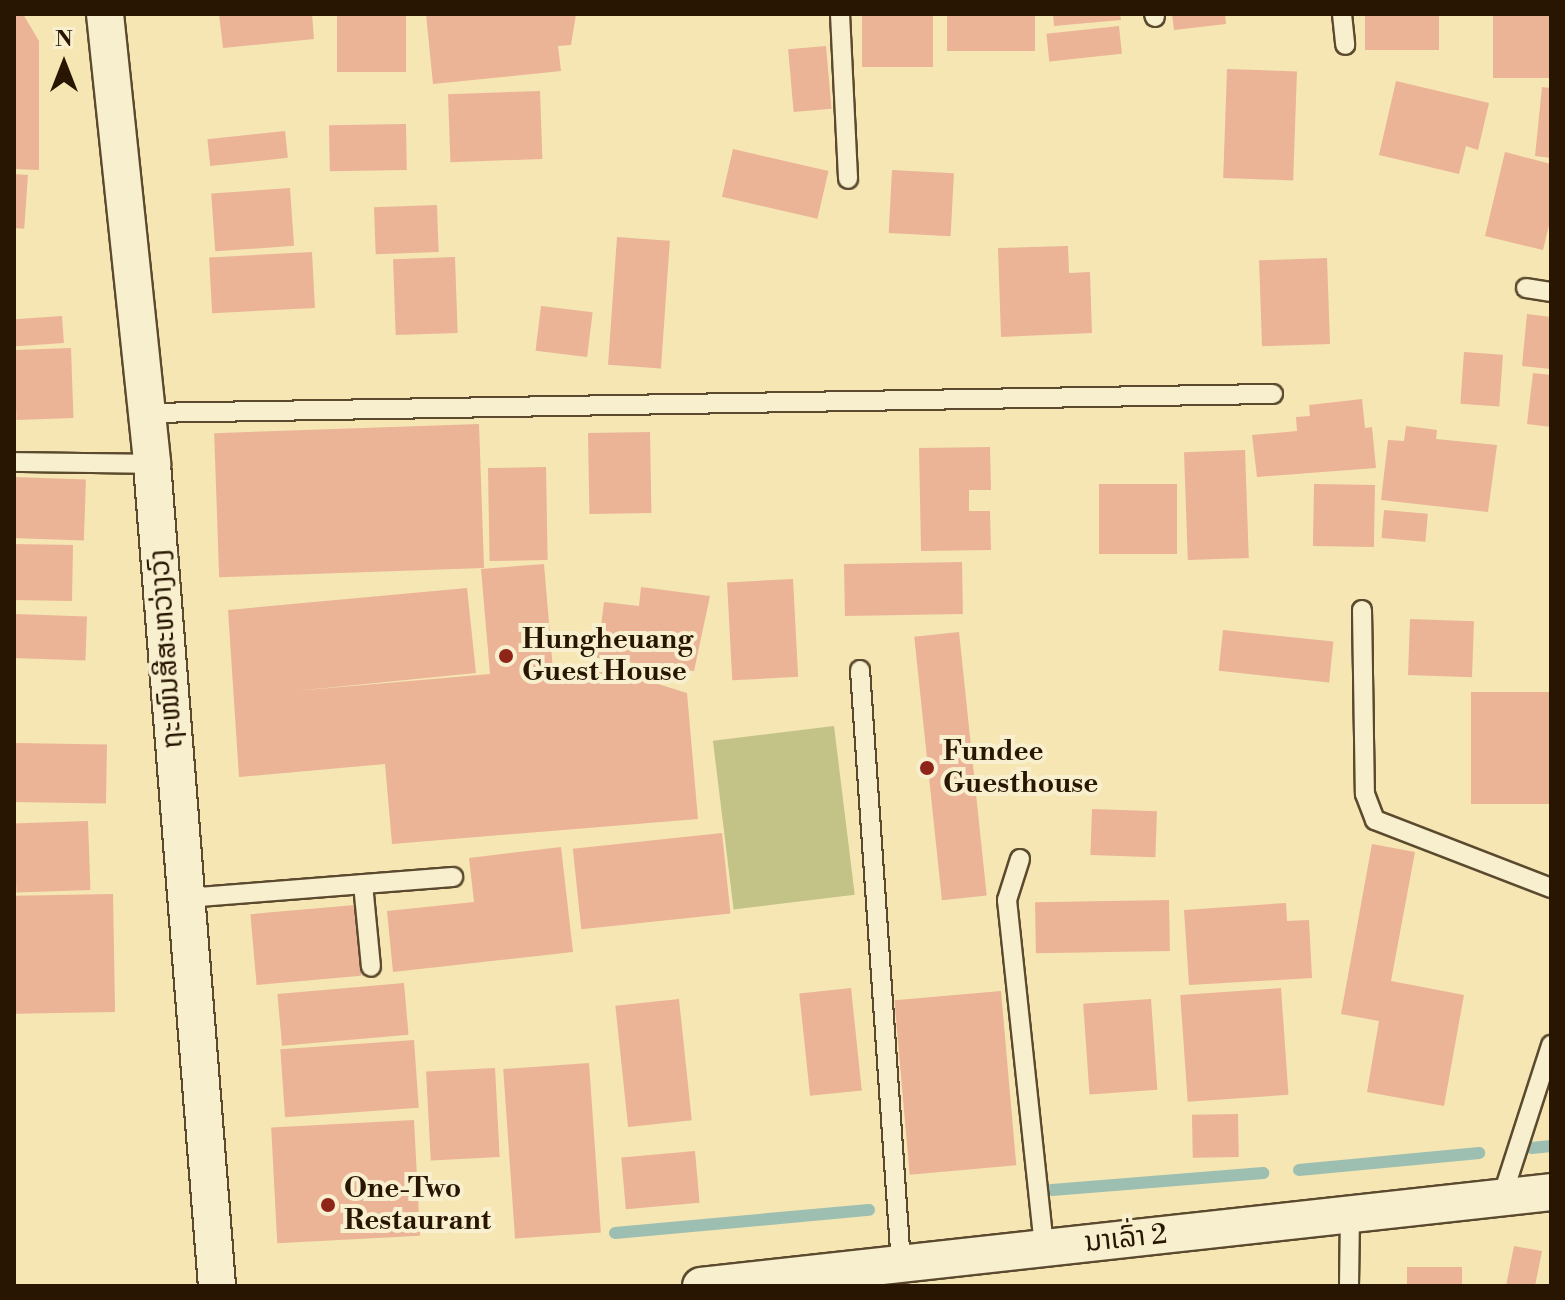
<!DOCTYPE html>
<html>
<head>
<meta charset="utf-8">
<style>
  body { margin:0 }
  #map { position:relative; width:1565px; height:1300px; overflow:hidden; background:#f5e6b4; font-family:"Libre Bodoni","Noto Sans Lao",serif }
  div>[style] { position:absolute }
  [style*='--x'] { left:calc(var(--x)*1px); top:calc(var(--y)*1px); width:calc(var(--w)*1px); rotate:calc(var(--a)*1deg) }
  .green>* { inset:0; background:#c4c387; transform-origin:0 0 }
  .stream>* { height:12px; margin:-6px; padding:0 6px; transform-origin:6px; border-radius:6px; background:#9cbfb1 }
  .building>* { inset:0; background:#ebb497; transform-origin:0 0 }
  .roads { filter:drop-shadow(2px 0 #5b4a2e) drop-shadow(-2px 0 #5b4a2e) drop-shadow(0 2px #5b4a2e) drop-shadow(0 -2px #5b4a2e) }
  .lane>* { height:18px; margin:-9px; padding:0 9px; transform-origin:9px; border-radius:9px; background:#f8efce }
  .street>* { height:36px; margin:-18px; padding:0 18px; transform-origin:18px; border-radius:18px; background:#f8efce }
  .dots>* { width:22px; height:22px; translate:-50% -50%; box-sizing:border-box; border:4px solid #f8efce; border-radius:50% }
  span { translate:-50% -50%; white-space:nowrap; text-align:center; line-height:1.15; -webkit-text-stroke:8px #f8efce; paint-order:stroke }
  .poi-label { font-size:28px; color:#281602; font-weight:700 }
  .left { translate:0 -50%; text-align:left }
  .street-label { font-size:28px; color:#281602 }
  .frame { position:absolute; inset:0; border:16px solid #281602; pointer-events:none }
  .north { position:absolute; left:24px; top:24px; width:80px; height:80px; -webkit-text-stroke:6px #f8efce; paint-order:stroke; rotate:0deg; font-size:22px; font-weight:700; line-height:32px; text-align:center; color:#281602 }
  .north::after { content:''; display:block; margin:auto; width:28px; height:36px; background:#281602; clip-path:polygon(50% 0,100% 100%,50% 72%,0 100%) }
</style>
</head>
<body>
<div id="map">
  <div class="green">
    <div style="left:834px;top:726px;width:170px;height:122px;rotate:83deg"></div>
  </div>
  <div class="stream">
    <div style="--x:1532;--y:1148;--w:19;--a:-6"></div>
    <div style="--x:1299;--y:1170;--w:181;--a:-5.4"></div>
    <div style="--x:1052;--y:1190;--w:212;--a:-4.6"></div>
    <div style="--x:615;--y:1233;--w:255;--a:-5.2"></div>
  </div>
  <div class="building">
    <div style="clip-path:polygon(14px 14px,23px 14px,39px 41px,39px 170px,14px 169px)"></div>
    <div style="clip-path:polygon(219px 14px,312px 14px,314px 39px,223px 48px)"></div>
    <div style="left:337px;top:14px;width:69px;height:58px"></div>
    <div style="clip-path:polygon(426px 14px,576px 14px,571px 45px,558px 46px,561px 71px,433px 84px)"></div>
    <div style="left:862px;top:14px;width:71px;height:53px"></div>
    <div style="left:947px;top:14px;width:88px;height:37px"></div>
    <div style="clip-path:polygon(1053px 14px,1120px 14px,1121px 20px,1054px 26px)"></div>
    <div style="clip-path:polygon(1172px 14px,1225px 14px,1226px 24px,1174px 30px)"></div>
    <div style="left:1365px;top:14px;width:74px;height:36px"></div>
    <div style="left:1493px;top:14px;width:58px;height:64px"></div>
    <div style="left:1119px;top:26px;width:28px;height:73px;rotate:84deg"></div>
    <div style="left:826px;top:46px;width:63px;height:38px;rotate:85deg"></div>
    <div style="left:1227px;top:69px;width:70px;height:109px;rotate:2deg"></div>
    <div style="clip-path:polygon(1396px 81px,1489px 103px,1478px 150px,1466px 146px,1459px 174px,1379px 155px)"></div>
    <div style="clip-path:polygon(1542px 87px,1551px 88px,1551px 158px,1535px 156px)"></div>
    <div style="left:540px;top:91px;width:68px;height:92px;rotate:88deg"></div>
    <div style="left:406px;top:124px;width:46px;height:77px;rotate:89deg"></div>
    <div style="left:285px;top:131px;width:27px;height:78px;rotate:84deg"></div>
    <div style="left:733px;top:149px;width:98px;height:49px;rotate:13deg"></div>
    <div style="clip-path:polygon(1505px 152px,1551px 164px,1551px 217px,1543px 250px,1485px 236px)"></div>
    <div style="left:892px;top:170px;width:62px;height:63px;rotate:3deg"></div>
    <div style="left:14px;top:174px;width:14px;height:54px;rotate:4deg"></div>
    <div style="left:290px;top:188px;width:58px;height:79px;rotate:86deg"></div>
    <div style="left:437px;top:205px;width:47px;height:63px;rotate:88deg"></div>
    <div style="left:617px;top:237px;width:53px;height:128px;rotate:4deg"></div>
    <div style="clip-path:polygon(1068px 246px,1069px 273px,1090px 272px,1092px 333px,1001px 337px,998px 248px)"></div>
    <div style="left:312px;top:252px;width:56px;height:103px;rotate:87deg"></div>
    <div style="left:455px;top:257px;width:76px;height:62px;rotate:88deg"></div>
    <div style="left:1327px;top:258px;width:86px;height:68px;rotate:88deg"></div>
    <div style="left:541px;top:306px;width:52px;height:45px;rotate:7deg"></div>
    <div style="clip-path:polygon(1527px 314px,1551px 317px,1551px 369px,1522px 366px)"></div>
    <div style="left:62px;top:316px;width:27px;height:48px;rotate:86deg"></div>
    <div style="left:71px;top:348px;width:70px;height:57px;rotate:88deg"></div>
    <div style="left:1464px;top:352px;width:39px;height:52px;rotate:4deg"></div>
    <div style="clip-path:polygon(1533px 373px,1551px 375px,1551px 427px,1527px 424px)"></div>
    <div style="clip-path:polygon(1362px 399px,1365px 428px,1372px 427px,1376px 468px,1257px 477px,1252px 435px,1297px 431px,1296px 417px,1310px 416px,1309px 405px)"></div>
    <div style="left:479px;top:424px;width:144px;height:265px;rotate:88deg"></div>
    <div style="clip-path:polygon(1406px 426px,1437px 430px,1436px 439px,1497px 445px,1488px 512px,1381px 500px,1388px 440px,1404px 441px)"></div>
    <div style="left:650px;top:432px;width:81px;height:62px;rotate:89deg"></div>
    <div style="clip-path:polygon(990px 447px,991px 490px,969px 490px,969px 511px,990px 511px,991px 550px,921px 551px,919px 448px)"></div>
    <div style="left:1245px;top:450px;width:108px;height:61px;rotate:88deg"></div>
    <div style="left:546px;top:467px;width:93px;height:58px;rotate:89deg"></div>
    <div style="left:14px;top:477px;width:72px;height:61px;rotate:2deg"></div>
    <div style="left:1177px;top:484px;width:70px;height:78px;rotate:90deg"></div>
    <div style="left:1314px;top:484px;width:61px;height:62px;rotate:1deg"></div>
    <div style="left:1384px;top:510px;width:44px;height:28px;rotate:5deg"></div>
    <div style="left:14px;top:544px;width:59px;height:56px;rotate:1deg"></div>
    <div style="left:962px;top:562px;width:52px;height:118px;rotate:89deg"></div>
    <div style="clip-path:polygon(544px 564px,553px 670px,600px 666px,687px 693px,698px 819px,392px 844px,385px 764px,239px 777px,228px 610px,467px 588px,476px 673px,295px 691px,490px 674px,481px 569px)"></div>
    <div style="left:793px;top:579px;width:98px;height:66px;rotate:87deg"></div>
    <div style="clip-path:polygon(641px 587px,710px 596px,694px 671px,597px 658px,604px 602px,639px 606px)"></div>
    <div style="left:14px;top:614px;width:73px;height:44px;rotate:2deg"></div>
    <div style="left:1410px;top:619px;width:64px;height:56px;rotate:2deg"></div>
    <div style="left:1223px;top:630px;width:111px;height:41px;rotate:6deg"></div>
    <div style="left:959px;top:632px;width:265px;height:45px;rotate:84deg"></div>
    <div style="left:1471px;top:692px;width:80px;height:112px"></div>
    <div style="left:14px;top:743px;width:93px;height:59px;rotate:1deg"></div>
    <div style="left:1092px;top:809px;width:65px;height:46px;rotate:2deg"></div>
    <div style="left:88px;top:821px;width:69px;height:74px;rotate:88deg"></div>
    <div style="left:722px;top:833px;width:81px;height:150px;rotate:84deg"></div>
    <div style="clip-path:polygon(1372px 844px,1415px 852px,1391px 981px,1464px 995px,1444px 1106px,1367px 1092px,1379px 1021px,1341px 1014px)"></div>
    <div style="clip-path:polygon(561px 847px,573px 952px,393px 972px,387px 911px,474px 902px,469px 858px)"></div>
    <div style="left:113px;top:894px;width:118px;height:99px;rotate:89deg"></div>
    <div style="left:1169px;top:900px;width:51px;height:134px;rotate:89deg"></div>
    <div style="clip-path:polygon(1286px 903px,1287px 921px,1309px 920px,1312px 978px,1189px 985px,1184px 910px)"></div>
    <div style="left:355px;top:905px;width:71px;height:105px;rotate:85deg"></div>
    <div style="left:404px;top:983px;width:52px;height:127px;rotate:85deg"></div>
    <div style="left:851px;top:988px;width:103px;height:52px;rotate:84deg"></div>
    <div style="left:1281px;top:988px;width:107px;height:101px;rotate:86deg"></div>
    <div style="left:1001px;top:991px;width:175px;height:107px;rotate:85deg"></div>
    <div style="left:679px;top:999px;width:122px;height:64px;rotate:84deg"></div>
    <div style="left:1151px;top:999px;width:91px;height:68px;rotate:86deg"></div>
    <div style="left:414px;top:1040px;width:68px;height:134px;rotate:86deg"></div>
    <div style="left:589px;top:1063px;width:170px;height:86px;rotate:86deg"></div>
    <div style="left:495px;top:1068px;width:89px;height:69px;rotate:87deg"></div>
    <div style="left:1238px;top:1114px;width:43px;height:46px;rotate:89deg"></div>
    <div style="left:414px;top:1120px;width:116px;height:143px;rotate:87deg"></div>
    <div style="left:695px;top:1151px;width:52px;height:74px;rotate:85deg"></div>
    <div style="clip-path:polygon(1514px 1246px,1542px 1251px,1535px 1286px,1506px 1286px)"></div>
    <div style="left:1462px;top:1267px;width:19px;height:55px;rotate:90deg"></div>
  </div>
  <div class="roads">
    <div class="lane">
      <div style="--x:840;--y:14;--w:165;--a:87.2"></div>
      <div style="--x:1154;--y:14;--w:3;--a:72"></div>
      <div style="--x:1342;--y:14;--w:31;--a:84"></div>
      <div style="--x:1526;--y:288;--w:25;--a:9"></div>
      <div style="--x:147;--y:413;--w:1126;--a:-0.97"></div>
      <div style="--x:14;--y:462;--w:138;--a:0.8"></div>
      <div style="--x:1362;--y:610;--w:184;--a:89.1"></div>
      <div style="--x:1365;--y:794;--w:28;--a:69"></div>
      <div style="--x:1375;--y:820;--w:189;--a:21.1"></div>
      <div style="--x:860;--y:670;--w:595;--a:86.05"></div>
      <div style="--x:1020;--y:859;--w:43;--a:107.6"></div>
      <div style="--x:1007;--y:900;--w:350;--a:83.9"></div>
      <div style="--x:363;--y:884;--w:83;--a:84.5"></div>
      <div style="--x:186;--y:898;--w:268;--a:-4.5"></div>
      <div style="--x:1502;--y:1197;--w:160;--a:-72.1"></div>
      <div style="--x:1349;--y:1286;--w:72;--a:-89.2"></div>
    </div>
    <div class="street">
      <div style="--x:105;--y:14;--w:452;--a:84"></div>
      <div style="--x:152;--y:464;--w:825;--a:85.48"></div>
      <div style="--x:701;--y:1286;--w:855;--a:-6.31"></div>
    </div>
  </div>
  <div class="dots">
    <div style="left:506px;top:656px;background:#8f2418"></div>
    <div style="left:927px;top:768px;background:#8f2418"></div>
    <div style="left:328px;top:1205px;background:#8f2418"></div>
  </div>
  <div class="poi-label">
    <span class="left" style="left:522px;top:656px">Hungheuang<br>Guest House</span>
    <span class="left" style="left:943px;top:768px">Fundee<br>Guesthouse</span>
    <span class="left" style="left:344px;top:1205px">One-Two<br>Restaurant</span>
  </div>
  <div class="street-label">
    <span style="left:167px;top:649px;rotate:-94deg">ຖະໜົນສີສະຫວ່າງວົງ</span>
    <span style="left:1126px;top:1239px;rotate:-6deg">ນາເລົ່າ 2</span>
  </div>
  <div class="frame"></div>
  <div class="north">N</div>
</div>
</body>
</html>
